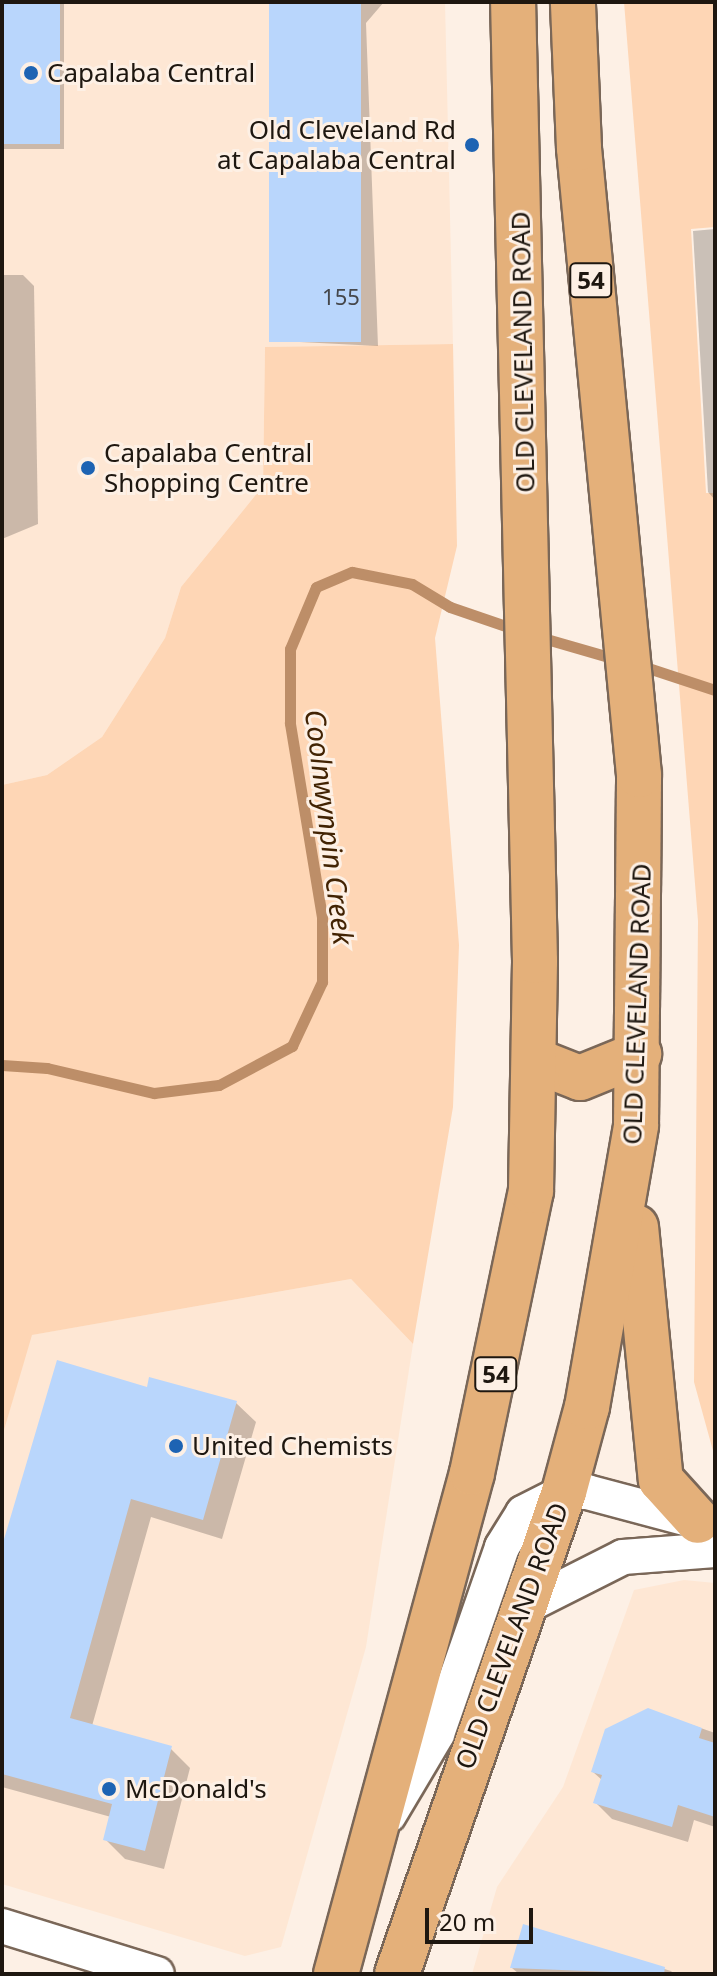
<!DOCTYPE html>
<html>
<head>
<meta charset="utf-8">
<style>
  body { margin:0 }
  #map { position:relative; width:717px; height:1976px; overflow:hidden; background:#fdf0e5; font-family:"Noto Sans",sans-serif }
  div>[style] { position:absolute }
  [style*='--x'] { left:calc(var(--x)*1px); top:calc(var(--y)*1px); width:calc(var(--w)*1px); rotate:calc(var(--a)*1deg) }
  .built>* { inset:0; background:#fee7d4 }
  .green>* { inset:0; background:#fed6b5 }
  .shadow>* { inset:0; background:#0003; transform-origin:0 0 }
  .stream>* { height:11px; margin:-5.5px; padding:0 5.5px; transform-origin:5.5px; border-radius:5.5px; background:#bd8e68 }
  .building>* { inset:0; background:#b9d6fc; transform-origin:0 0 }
  .roads { filter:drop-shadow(2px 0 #7a6758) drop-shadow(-2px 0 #7a6758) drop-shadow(0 2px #7a6758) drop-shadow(0 -2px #7a6758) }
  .minor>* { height:34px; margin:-17px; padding:0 17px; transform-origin:17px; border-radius:17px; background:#fff }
  .primary>* { height:44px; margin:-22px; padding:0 22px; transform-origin:22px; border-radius:22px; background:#e4b07a }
  .dots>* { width:22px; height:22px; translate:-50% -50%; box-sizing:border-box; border:4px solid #fdf0e5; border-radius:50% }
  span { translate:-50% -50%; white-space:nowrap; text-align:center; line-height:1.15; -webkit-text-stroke:6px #fdf0e5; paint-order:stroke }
  .number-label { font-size:22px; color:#45474b }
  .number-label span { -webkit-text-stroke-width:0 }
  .shield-label span { padding:2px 6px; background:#fdf0e5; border:2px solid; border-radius:6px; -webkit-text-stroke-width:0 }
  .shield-label { font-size:24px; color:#1e1710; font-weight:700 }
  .poi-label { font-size:26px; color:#1e1710 }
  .left { translate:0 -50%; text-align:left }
  .right { translate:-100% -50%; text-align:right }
  .street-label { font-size:26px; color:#1e1710 }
  .water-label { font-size:28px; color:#422303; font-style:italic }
  .frame { position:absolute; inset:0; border:4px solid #1e1710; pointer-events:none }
  .scale { position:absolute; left:425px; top:1908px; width:108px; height:36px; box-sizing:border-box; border:4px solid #1e1710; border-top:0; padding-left:10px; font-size:24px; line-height:28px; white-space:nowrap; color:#1e1710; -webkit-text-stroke:6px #fdf0e5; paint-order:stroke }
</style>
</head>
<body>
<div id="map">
  <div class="built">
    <div style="clip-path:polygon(2px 2px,445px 2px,453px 344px,265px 347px,263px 486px,181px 587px,165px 638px,102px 737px,47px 775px,2px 785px)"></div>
    <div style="clip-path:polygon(351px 1279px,413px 1344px,366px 1647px,281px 1947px,245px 1956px,2px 1884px,2px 1437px,31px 1335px)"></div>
    <div style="clip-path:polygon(684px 1580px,715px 1583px,715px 1974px,472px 1974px,497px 1887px,563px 1787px,634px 1590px)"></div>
  </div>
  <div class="green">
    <div style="clip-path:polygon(624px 2px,715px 2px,715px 227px,691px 229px,706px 493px,715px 493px,715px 1458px,694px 1382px,698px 921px)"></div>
    <div style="clip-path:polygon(453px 344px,457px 546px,435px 638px,459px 945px,453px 1107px,413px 1344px,351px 1279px,32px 1335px,2px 1437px,2px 785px,47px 775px,102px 737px,165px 638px,181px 587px,263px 486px,265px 347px)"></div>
  </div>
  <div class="shadow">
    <div style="left:2px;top:2px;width:62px;height:147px"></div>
    <div style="clip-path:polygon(271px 2px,384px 2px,366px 23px,378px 346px,280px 341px)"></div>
    <div style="clip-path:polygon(715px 229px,715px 500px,708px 492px,693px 231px)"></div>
    <div style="clip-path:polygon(2px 275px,23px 275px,34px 286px,38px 524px,2px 539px)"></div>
    <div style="clip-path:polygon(149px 1389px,236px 1403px,256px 1422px,222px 1539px,151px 1517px,92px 1726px,170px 1748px,190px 1768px,164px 1869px,125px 1859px,105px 1839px,111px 1817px,2px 1787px,2px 1553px)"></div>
    <div style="clip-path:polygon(649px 1710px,715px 1733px,715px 1827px,694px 1820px,688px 1842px,612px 1819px,595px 1802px,602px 1780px,593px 1772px)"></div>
    <div style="clip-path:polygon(524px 1927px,671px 1971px,674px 1974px,519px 1974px,512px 1968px)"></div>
  </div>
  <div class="stream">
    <div style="--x:536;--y:636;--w:86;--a:16.1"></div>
    <div style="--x:636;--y:664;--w:83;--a:18.2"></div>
    <div style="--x:2;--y:1065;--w:45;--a:3.8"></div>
    <div style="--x:47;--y:1068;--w:110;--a:13.2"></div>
    <div style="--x:154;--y:1093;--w:65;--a:-7"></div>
    <div style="--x:219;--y:1085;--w:83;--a:-28.1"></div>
    <div style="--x:292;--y:1046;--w:71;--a:-64.9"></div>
    <div style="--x:322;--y:982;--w:65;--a:-90"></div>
    <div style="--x:322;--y:917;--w:197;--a:-99.4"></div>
    <div style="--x:290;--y:723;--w:74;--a:-90"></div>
    <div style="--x:290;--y:649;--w:67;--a:-67.2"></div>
    <div style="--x:316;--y:587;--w:39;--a:-23"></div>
    <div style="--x:352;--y:572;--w:61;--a:11.3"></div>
    <div style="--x:412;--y:584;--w:44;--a:31.2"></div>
    <div style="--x:450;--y:607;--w:74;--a:18.9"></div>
  </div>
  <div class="building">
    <div style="left:2px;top:2px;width:58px;height:142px"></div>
    <div style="left:269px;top:2px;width:92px;height:340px"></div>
    <div style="clip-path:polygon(57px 1360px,147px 1387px,149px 1377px,237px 1401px,203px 1520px,131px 1499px,70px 1718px,172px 1746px,145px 1851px,103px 1840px,112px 1804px,2px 1774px,2px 1546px)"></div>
    <div style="clip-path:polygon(648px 1708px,702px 1728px,699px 1738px,715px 1743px,715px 1817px,678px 1805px,672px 1827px,593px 1803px,602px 1775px,591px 1772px,605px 1729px)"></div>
    <div style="clip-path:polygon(523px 1924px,665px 1967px,664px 1974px,510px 1968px)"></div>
  </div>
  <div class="roads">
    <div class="minor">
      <div style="--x:528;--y:1605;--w:106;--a:-26.8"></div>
      <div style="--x:623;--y:1557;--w:92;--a:-4.4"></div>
      <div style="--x:389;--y:1815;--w:94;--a:-59.3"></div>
      <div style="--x:437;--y:1734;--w:198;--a:-70.8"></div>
      <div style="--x:502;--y:1547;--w:40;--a:-58"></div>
      <div style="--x:523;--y:1513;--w:46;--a:-27.1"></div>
      <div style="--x:564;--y:1492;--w:23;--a:0"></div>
      <div style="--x:587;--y:1492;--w:117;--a:14.9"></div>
      <div style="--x:2;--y:1926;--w:162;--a:17.2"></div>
    </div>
    <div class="primary">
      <div style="--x:534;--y:1060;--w:49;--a:21.4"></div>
      <div style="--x:580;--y:1078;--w:64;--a:-22.1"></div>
      <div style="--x:636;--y:1227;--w:254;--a:84.4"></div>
      <div style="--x:661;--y:1480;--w:55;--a:47.9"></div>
      <div style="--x:336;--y:1974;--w:519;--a:-74.81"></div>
      <div style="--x:472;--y:1473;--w:288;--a:-78.2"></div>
      <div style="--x:531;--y:1191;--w:230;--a:-89"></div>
      <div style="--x:535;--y:961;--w:959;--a:-91.31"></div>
      <div style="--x:397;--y:1974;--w:510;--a:-70.89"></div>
      <div style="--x:564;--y:1492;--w:88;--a:-74.9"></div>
      <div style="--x:587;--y:1407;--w:286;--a:-80.1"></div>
      <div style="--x:636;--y:1125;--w:350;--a:-89.5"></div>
      <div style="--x:639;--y:775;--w:630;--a:-95.47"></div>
      <div style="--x:579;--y:148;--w:146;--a:-92.4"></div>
    </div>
  </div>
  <div class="dots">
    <div style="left:31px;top:73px;background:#1d63b3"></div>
    <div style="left:472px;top:145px;background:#1d63b3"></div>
    <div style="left:88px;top:468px;background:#1d63b3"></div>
    <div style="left:176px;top:1446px;background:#1d63b3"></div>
    <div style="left:109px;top:1789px;background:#1d63b3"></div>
  </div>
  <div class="number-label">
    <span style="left:341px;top:297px">155</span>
  </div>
  <div class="shield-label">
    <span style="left:591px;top:280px">54</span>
    <span style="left:496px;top:1374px">54</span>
  </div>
  <div class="poi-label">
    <span class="left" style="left:47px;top:73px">Capalaba Central</span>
    <span class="right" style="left:456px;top:145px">Old Cleveland Rd<br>at Capalaba Central</span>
    <span class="left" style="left:104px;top:468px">Capalaba Central<br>Shopping Centre</span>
    <span class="left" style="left:192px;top:1446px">United Chemists</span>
    <span class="left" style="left:125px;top:1789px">McDonald's</span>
  </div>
  <div class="street-label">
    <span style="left:523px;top:352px;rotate:-91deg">OLD CLEVELAND ROAD</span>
    <span style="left:637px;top:1004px;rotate:-88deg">OLD CLEVELAND ROAD</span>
    <span style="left:512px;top:1636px;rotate:-70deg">OLD CLEVELAND ROAD</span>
  </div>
  <div class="water-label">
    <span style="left:330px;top:827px;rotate:83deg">Coolnwynpin Creek</span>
  </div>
  <div class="frame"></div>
  <div class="scale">20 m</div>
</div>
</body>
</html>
